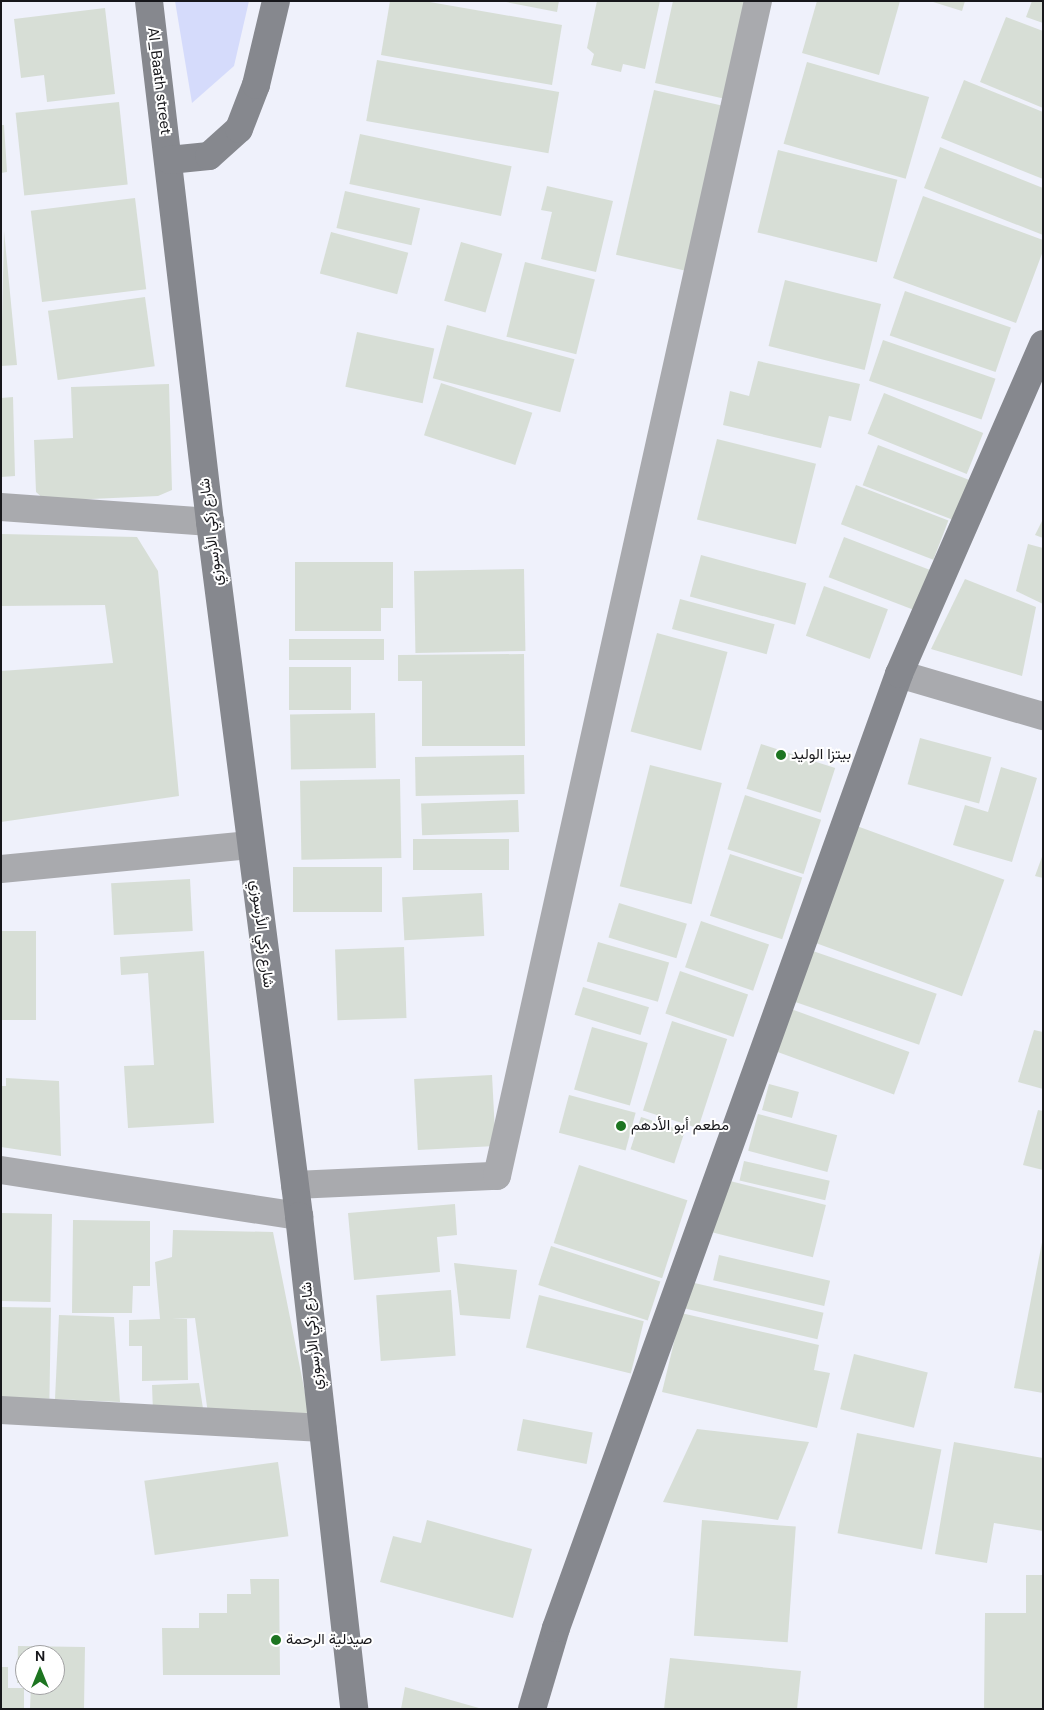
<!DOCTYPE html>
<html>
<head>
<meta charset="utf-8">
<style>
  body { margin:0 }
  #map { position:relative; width:1044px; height:1710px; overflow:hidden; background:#eff1fb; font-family:"DM Sans",Vazirmatn,sans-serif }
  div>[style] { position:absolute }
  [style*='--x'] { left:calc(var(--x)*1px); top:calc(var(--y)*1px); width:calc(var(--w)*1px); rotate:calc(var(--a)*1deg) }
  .green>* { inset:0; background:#d5dbfb }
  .building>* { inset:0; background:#d7ded6; transform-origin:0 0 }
  .street>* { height:28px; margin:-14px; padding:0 14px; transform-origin:14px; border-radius:14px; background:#a9aaae }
  .secondary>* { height:28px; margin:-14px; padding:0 14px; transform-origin:14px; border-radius:14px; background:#86888e }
  .dots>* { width:14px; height:14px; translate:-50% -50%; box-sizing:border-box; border:2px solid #fff; border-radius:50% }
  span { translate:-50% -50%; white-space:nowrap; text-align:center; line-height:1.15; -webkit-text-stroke:4px #fff; paint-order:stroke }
  .street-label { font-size:15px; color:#17171b }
  .poi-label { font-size:15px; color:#17171b }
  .left { translate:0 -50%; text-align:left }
  .frame { position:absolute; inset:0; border:2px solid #17171b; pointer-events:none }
  .north { position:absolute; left:15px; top:1645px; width:50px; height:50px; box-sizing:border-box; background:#fff; border:1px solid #a2a2a4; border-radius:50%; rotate:0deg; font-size:14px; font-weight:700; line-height:20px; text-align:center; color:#17171b }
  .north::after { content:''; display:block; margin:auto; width:18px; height:22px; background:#1d7521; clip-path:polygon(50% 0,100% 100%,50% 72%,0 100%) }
</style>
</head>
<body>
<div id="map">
  <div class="green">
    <div style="clip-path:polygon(175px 1px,249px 1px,234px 66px,192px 103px)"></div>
  </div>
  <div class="building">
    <div style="clip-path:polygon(390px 1px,424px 1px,562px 25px,552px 85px,381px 55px)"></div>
    <div style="clip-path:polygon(501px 1px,559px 1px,557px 12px)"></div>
    <div style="clip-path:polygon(597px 1px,660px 1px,645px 69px,623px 64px,621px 72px,591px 65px,594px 54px,587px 48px)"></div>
    <div style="clip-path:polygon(673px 1px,752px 1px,730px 100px,655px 83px)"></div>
    <div style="clip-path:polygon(817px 1px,900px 1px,879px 75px,802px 53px)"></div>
    <div style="clip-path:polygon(930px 1px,965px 1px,962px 11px)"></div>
    <div style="clip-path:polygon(1032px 1px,1043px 1px,1043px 23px,1026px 17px)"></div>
    <div style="clip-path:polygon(105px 8px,115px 94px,47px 102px,44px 75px,21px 78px,14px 19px)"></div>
    <div style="clip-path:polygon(1006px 17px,1043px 31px,1043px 108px,980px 82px)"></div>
    <div style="left:377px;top:60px;width:185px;height:62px;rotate:10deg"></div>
    <div style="left:807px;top:62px;width:127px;height:85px;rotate:16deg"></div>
    <div style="clip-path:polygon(964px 80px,1043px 112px,1043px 179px,941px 138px)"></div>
    <div style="left:654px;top:90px;width:76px;height:169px;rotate:13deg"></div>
    <div style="left:119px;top:102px;width:83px;height:104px;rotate:84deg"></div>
    <div style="clip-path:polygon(1px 125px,4px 125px,7px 172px,1px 173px)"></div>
    <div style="left:360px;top:134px;width:155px;height:51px;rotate:12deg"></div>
    <div style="clip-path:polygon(940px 147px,1043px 188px,1043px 235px,924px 188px)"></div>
    <div style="left:778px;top:150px;width:123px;height:85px;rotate:14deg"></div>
    <div style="clip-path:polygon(547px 186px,613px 201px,596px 272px,541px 259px,552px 212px,541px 210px)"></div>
    <div style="left:345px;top:191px;width:77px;height:38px;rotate:13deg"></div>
    <div style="clip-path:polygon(923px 196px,1043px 240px,1043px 251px,1016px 323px,893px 278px)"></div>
    <div style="left:135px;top:198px;width:92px;height:105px;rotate:83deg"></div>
    <div style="clip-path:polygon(4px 231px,17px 365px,1px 366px)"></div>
    <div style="left:331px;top:232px;width:80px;height:43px;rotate:15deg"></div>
    <div style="left:461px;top:242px;width:43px;height:61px;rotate:16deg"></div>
    <div style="left:525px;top:262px;width:72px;height:77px;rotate:14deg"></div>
    <div style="left:785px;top:280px;width:99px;height:68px;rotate:14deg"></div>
    <div style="left:905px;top:291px;width:112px;height:47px;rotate:19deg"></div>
    <div style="left:145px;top:297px;width:70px;height:98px;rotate:82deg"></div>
    <div style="left:447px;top:325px;width:132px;height:55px;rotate:15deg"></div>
    <div style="left:357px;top:332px;width:79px;height:56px;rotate:12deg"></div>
    <div style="left:883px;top:340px;width:119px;height:43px;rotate:19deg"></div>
    <div style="clip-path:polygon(758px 361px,860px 384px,851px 421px,829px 416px,821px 448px,723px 425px,730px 391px,749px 396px)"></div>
    <div style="left:441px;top:383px;width:96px;height:55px;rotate:18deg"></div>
    <div style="clip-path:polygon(169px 384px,172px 490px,158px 496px,46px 501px,36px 492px,34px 440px,73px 438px,71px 387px)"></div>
    <div style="left:884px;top:393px;width:107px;height:44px;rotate:22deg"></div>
    <div style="clip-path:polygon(13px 397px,15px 476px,1px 477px,1px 398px)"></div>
    <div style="left:717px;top:439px;width:102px;height:83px;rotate:14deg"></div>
    <div style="left:878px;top:445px;width:100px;height:43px;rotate:21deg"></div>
    <div style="left:856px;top:485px;width:99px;height:42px;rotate:21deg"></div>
    <div style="clip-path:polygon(1043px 519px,1043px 538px,1035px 535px)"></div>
    <div style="clip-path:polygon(1px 534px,137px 537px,158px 571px,179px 796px,1px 822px,1px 671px,113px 663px,105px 605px,1px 606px)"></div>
    <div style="left:844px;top:537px;width:100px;height:43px;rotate:21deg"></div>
    <div style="clip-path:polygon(1028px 544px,1043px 548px,1043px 604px,1016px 591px)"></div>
    <div style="left:701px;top:555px;width:109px;height:43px;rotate:15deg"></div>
    <div style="clip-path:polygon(295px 562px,393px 562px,393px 608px,381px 608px,381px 631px,295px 631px)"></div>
    <div style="left:524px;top:569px;width:82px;height:110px;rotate:89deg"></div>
    <div style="clip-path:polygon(965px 579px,1036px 607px,1022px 676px,931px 649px)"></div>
    <div style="left:824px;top:586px;width:68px;height:53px;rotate:20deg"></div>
    <div style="left:680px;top:599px;width:98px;height:31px;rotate:15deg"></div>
    <div style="left:657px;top:633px;width:73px;height:102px;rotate:15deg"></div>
    <div style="left:384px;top:639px;width:21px;height:95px;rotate:90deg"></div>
    <div style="clip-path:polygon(524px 654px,525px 746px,422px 746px,422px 681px,398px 681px,398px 655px)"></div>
    <div style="left:289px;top:667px;width:62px;height:43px"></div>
    <div style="left:375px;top:713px;width:55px;height:85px;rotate:89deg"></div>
    <div style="left:920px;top:738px;width:74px;height:48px;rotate:15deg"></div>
    <div style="left:761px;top:744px;width:78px;height:47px;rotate:18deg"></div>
    <div style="left:524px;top:755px;width:39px;height:109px;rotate:89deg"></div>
    <div style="left:650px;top:765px;width:74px;height:125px;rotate:14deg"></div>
    <div style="clip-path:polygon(1001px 767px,1037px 778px,1012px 862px,953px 845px,965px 805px,988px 812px)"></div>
    <div style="left:400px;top:779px;width:79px;height:100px;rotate:89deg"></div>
    <div style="left:745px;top:795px;width:80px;height:57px;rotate:18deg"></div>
    <div style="left:518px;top:800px;width:32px;height:97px;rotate:88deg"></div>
    <div style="left:854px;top:825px;width:160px;height:124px;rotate:20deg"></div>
    <div style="left:509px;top:839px;width:31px;height:96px;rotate:90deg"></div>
    <div style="left:730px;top:854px;width:76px;height:65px;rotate:18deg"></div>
    <div style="clip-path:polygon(1043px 854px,1043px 878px,1035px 876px)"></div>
    <div style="left:293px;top:867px;width:89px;height:45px"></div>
    <div style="left:190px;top:879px;width:52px;height:79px;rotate:87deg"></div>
    <div style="left:482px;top:893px;width:43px;height:80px;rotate:87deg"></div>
    <div style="left:619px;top:903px;width:71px;height:36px;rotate:17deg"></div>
    <div style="left:701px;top:921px;width:72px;height:49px;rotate:19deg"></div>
    <div style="left:1px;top:931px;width:35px;height:89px"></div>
    <div style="left:598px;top:942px;width:74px;height:41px;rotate:16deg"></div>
    <div style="left:404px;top:947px;width:71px;height:69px;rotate:88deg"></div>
    <div style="left:810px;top:950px;width:134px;height:54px;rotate:19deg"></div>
    <div style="clip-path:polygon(204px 951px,214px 1123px,128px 1128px,124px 1066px,154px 1065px,148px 973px,121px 975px,120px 957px)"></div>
    <div style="left:680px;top:971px;width:72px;height:45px;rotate:19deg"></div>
    <div style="left:583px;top:987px;width:69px;height:29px;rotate:17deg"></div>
    <div style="left:791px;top:1009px;width:126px;height:45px;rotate:20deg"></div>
    <div style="left:672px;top:1021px;width:58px;height:94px;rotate:18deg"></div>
    <div style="left:592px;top:1027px;width:58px;height:65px;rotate:16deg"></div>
    <div style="clip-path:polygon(1034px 1030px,1043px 1032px,1043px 1089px,1018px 1082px)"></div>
    <div style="left:492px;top:1075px;width:71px;height:78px;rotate:87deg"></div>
    <div style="clip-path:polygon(6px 1078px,59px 1081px,61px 1156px,1px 1147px,1px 1086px,6px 1086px)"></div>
    <div style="left:769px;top:1084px;width:31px;height:27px;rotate:15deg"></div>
    <div style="left:569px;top:1095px;width:69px;height:39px;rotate:15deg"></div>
    <div style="clip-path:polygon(1038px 1110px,1043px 1111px,1043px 1170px,1023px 1165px)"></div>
    <div style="left:758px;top:1114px;width:82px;height:38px;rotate:15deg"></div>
    <div style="left:641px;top:1117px;width:46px;height:34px;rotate:18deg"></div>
    <div style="left:744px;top:1161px;width:88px;height:20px;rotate:13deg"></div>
    <div style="left:579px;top:1165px;width:114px;height:82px;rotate:18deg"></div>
    <div style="left:726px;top:1180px;width:103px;height:54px;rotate:14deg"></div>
    <div style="clip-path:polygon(455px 1204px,457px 1235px,437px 1237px,440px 1272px,354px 1280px,348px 1213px)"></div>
    <div style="left:1px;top:1213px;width:51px;height:88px;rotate:1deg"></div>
    <div style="clip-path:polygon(73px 1220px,150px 1221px,150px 1286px,133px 1286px,132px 1313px,72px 1313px)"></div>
    <div style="clip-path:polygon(173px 1230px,273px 1232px,310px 1418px,208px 1414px,195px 1318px,172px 1319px,187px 1319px,188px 1380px,142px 1381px,142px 1346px,129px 1346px,129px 1320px,160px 1319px,155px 1262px,172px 1257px)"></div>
    <div style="clip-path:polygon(1043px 1237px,1043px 1393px,1014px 1388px)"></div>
    <div style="left:551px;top:1246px;width:115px;height:41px;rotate:18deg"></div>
    <div style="left:719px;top:1255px;width:114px;height:26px;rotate:13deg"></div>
    <div style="clip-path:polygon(454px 1263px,517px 1270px,510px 1319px,460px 1315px)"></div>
    <div style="left:690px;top:1282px;width:137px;height:27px;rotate:13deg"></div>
    <div style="left:451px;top:1290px;width:66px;height:75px;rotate:86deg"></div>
    <div style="left:539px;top:1295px;width:108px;height:54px;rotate:14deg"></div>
    <div style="left:1px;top:1307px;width:50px;height:91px;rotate:1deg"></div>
    <div style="clip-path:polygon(681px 1313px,819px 1345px,814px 1370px,830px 1373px,817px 1428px,662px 1392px)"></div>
    <div style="clip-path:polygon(59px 1315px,114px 1317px,120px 1402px,55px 1399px)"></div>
    <div style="left:854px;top:1354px;width:76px;height:57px;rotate:14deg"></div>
    <div style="clip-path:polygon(199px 1383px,204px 1415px,153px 1412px,152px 1385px)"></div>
    <div style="left:523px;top:1419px;width:71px;height:32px;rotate:11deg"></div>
    <div style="clip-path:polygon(697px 1429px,809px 1442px,778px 1520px,663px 1502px)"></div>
    <div style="left:857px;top:1433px;width:86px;height:102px;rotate:11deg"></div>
    <div style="clip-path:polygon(954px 1442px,1043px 1458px,1043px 1531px,994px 1523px,987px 1563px,935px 1554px)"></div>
    <div style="left:278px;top:1462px;width:75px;height:135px;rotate:82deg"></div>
    <div style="clip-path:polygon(427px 1520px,532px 1549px,513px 1618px,380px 1582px,393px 1536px,421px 1543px)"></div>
    <div style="left:702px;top:1520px;width:94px;height:116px;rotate:4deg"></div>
    <div style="clip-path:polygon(1026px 1575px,1043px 1575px,1043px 1709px,984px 1709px,985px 1613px,1026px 1613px)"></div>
    <div style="clip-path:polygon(250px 1579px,279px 1579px,280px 1675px,163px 1675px,162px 1628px,199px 1628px,199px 1613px,227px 1613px,227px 1594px,251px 1594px)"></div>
    <div style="clip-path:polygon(18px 1646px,85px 1647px,84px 1709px,30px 1709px,31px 1685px,55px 1685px,55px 1655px,25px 1655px,25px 1683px,17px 1683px)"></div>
    <div style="clip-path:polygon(670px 1658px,801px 1671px,797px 1709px,664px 1709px)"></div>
    <div style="clip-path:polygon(1px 1667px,8px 1667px,8px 1688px,24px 1688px,24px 1709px,1px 1709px)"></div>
    <div style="clip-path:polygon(405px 1687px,479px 1708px,479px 1709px,401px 1709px)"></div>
  </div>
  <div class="street">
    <div style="--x:1;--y:507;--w:210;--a:4.1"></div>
    <div style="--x:899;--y:674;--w:150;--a:16.3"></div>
    <div style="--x:1;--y:869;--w:250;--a:-5.5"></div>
    <div style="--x:1;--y:1170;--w:302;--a:8.8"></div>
    <div style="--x:295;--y:1185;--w:202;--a:-2.6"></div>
    <div style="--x:497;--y:1176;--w:1204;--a:-77.48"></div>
    <div style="--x:1;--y:1410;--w:322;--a:3.2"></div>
  </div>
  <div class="secondary">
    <div style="--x:149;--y:1;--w:525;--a:83.32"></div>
    <div style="--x:210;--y:522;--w:700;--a:82.69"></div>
    <div style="--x:299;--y:1216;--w:496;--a:83.6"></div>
    <div style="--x:169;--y:160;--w:40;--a:-5.7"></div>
    <div style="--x:209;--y:156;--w:40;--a:-42"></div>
    <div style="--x:239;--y:129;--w:47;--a:-68.9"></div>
    <div style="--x:256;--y:85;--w:86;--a:-76.6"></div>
    <div style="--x:532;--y:1709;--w:84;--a:-73.5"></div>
    <div style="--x:556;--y:1628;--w:1014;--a:-70.22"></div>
    <div style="--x:899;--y:674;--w:360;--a:-66.4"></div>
  </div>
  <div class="dots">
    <div style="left:781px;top:755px;background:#1d7521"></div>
    <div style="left:621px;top:1126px;background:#1d7521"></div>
    <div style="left:276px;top:1640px;background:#1d7521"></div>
  </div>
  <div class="street-label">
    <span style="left:159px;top:81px;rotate:83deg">Al_Baath street</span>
    <span style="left:211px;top:532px;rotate:-97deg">شارع زكي الأرسوزي</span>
    <span style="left:262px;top:934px;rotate:83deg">شارع زكي الأرسوزي</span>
    <span style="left:312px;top:1336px;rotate:-96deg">شارع زكي الأرسوزي</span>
  </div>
  <div class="poi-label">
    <span class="left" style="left:791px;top:755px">بيتزا الوليد</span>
    <span class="left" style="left:631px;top:1126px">مطعم أبو الأدهم</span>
    <span class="left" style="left:286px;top:1640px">صيدلية الرحمة</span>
  </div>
  <div class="frame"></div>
  <div class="north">N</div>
</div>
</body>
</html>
